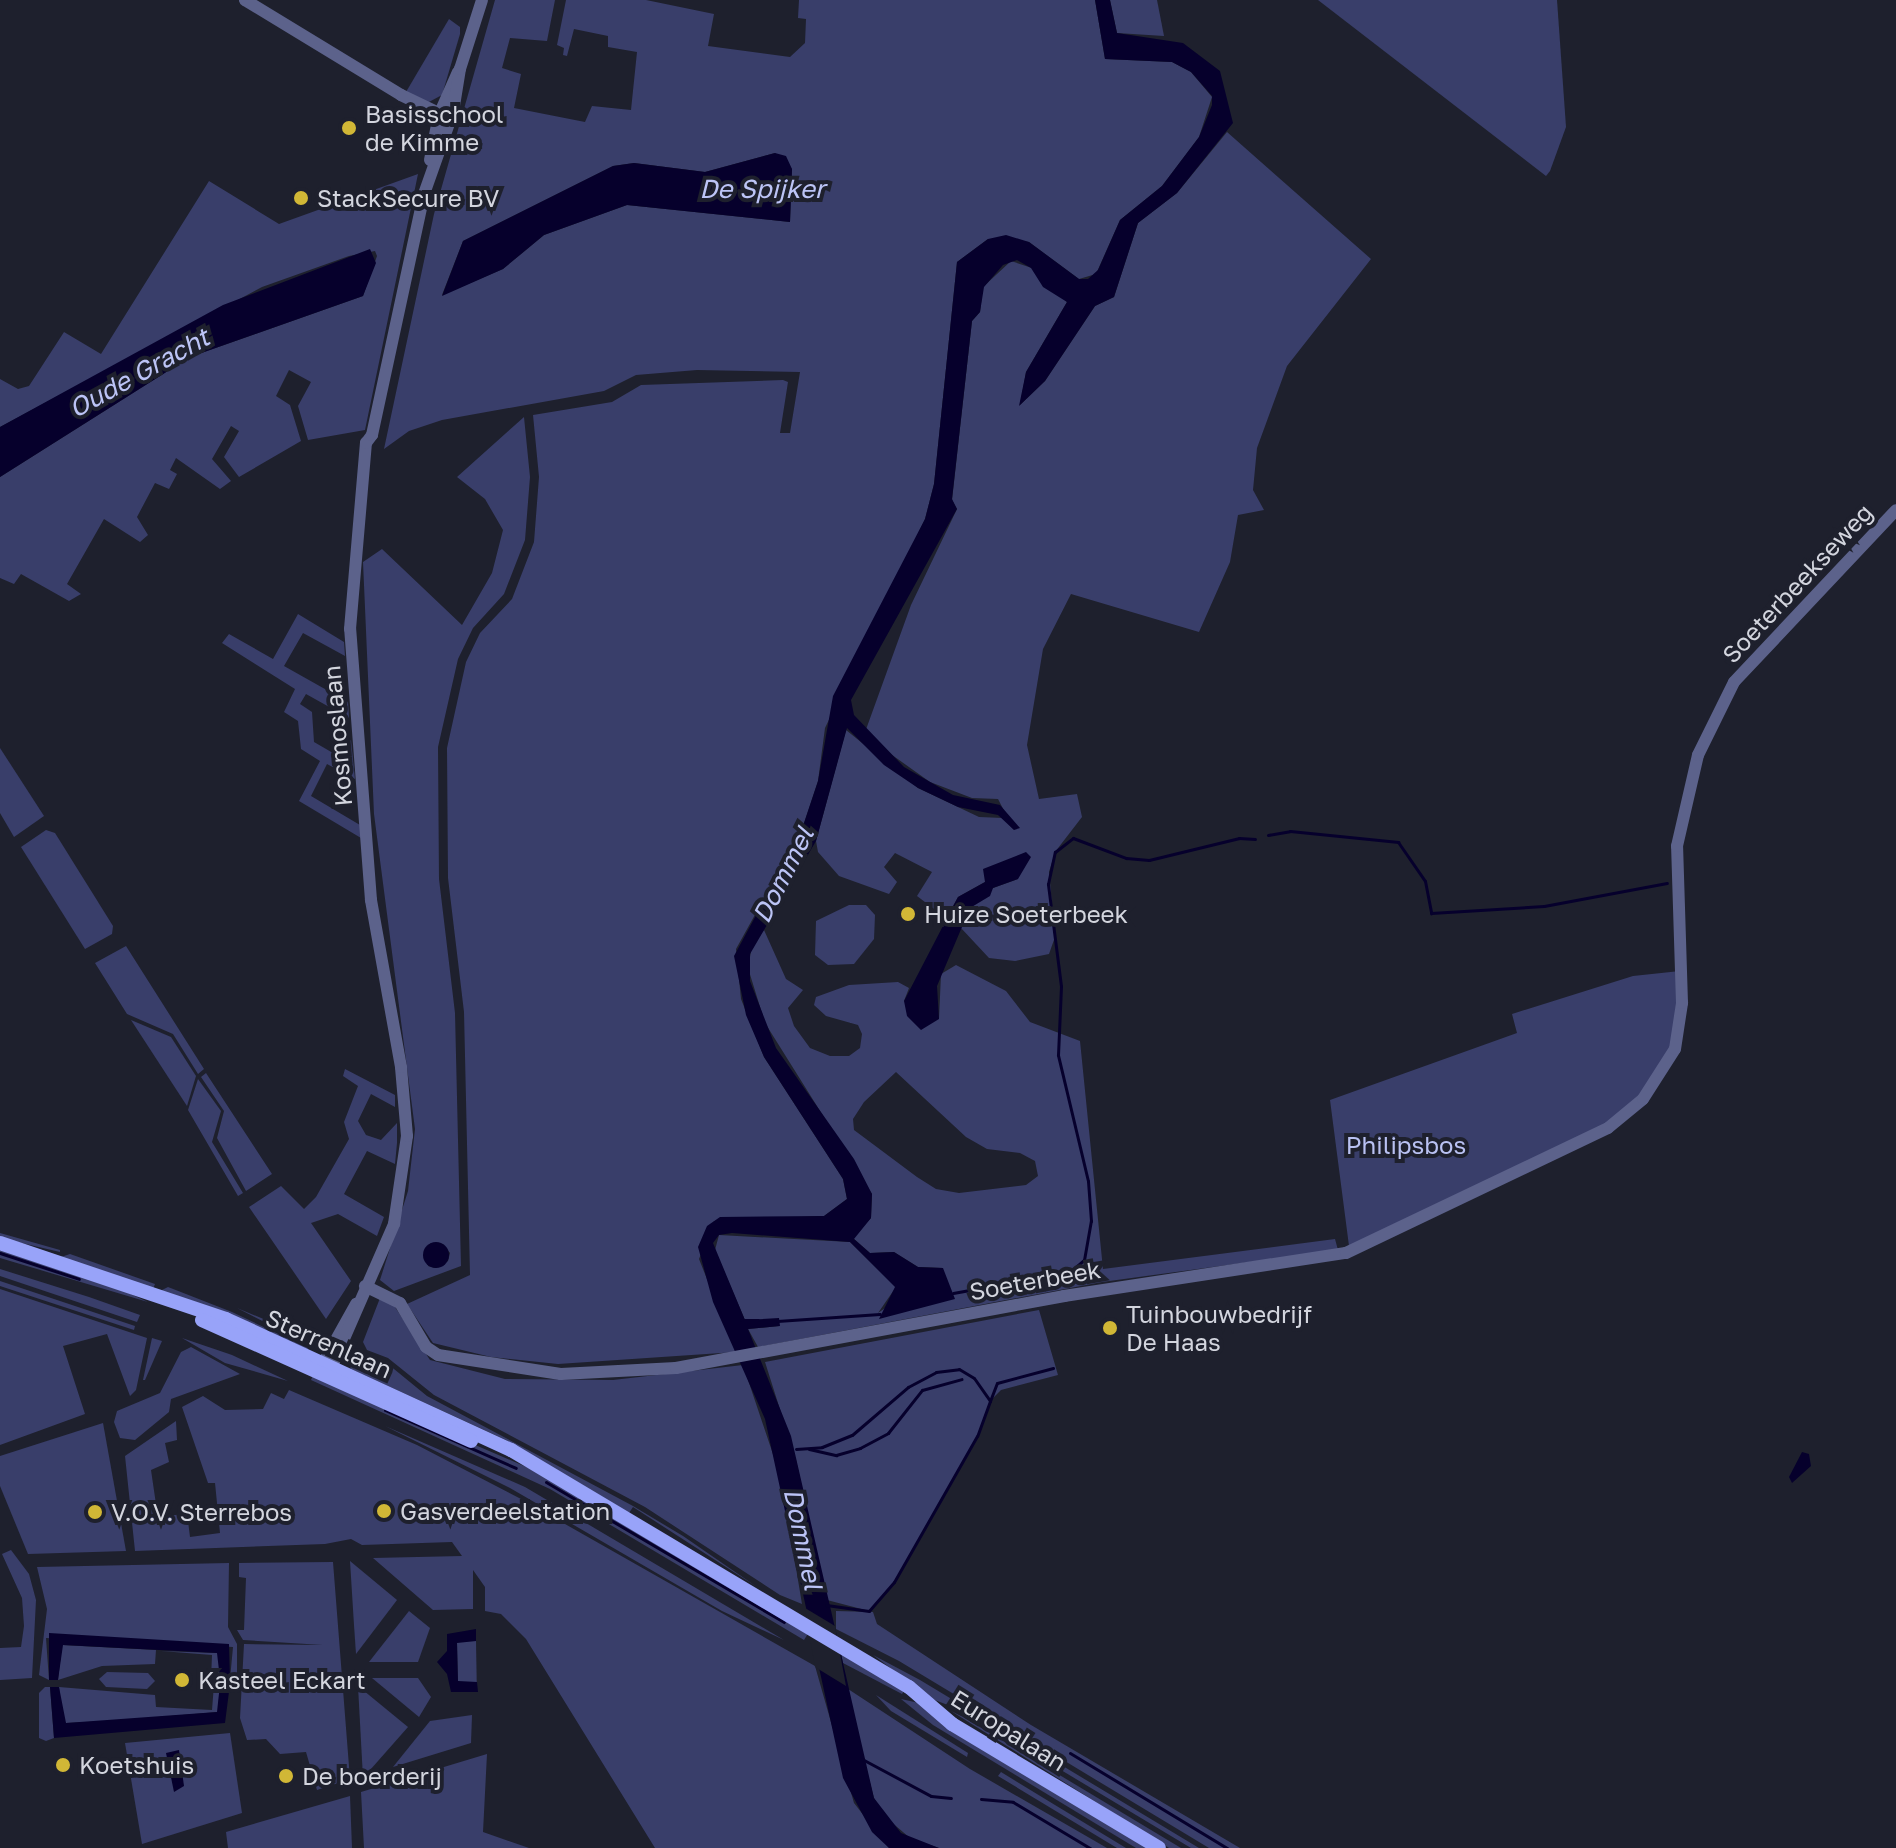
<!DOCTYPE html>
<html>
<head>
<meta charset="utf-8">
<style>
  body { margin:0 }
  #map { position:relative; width:1896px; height:1848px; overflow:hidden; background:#1e202d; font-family:"Golos Text",sans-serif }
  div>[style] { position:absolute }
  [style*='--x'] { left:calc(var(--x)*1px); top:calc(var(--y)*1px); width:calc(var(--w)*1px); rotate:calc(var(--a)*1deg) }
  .green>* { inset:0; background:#393e6a; transform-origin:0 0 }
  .water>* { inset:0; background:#06002c }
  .round { border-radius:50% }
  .pier>* { inset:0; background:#1e202d }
  .stream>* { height:3px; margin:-1.5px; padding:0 1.5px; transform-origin:1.5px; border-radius:1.5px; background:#06002c }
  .minor>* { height:12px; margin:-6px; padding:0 6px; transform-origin:6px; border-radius:6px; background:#5c628b }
  .major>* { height:14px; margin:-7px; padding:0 7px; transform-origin:7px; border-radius:7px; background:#98a3f9 }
  .dots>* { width:22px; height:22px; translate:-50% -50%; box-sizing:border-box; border:4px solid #1e202d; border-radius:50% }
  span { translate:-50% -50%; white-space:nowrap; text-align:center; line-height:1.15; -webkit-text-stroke:8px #1e202d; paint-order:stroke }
  .poi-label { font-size:24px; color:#d3d5de }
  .left { translate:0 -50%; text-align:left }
  .street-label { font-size:24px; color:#d3d5de }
  .park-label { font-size:24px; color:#b9c1f2 }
  .water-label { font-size:26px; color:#bcc4f6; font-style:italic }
</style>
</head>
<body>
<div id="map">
  <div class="green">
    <div style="clip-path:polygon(evenodd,495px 0,555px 0,547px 41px,510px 38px,502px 68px,521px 74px,514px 108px,585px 122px,592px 106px,631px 110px,637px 52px,608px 47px,608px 36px,574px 29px,567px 56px,563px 55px,564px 48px,557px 45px,566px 0,646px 0,714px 14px,708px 46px,790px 57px,805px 43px,806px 19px,798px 18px,799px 0,1095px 0,1105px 59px,1172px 62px,1191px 72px,1212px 97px,1199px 137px,1162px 186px,1120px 220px,1096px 274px,1079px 279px,1029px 242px,988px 239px,957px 262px,934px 484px,925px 519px,825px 728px,818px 781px,801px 832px,736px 949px,741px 999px,764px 1057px,843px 1179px,847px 1199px,824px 1216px,714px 1221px,699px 1259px,736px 1352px,558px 1364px,491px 1357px,433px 1343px,407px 1304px,470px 1275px,464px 1012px,448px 878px,447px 748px,466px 662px,480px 633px,512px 599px,534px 542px,539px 477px,533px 415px,612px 402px,641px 385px,783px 380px,788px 382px,780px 433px,790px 433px,800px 372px,697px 370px,636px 375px,604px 391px,442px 420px,409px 431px,384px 449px,434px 214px,495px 0,775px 153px,792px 169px,790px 222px,627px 205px,544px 235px,503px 269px,442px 295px,463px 241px,613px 166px,634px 163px,705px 172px,775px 153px)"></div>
    <div style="clip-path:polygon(1110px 0,1157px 0,1164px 36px,1117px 33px)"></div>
    <div style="clip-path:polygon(1318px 0,1557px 0,1566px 127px,1550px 171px,1546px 176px)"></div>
    <div style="clip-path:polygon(449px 19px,460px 27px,460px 34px,442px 95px,427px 103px,406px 92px)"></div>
    <div style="clip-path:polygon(1227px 132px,1371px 259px,1287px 366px,1257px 448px,1253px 490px,1264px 510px,1238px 515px,1230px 562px,1199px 632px,1071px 594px,1043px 649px,1027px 745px,1039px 799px,1077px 794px,1082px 817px,1055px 852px,1049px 872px,1055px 937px,1049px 954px,1015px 961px,989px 958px,961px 928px,970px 908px,993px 888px,1018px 879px,985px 882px,958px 897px,946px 918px,917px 896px,932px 872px,895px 853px,884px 867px,897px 882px,889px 894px,839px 876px,818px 852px,816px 841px,846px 730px,918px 788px,979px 817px,1003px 818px,1014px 830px,998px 799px,972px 798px,930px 782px,864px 735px,911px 605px,957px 509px,952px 500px,972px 321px,980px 312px,983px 287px,1011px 261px,1032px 268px,1067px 302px,1026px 372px,1020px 405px,1045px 381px,1095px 306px,1114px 297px,1138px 223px,1177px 193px)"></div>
    <div style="clip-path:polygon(418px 174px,365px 430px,308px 440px,298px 406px,311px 382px,289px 370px,276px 396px,290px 405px,301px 441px,239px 477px,224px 457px,239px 431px,231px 426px,212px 459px,231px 481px,220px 489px,176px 458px,170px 470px,177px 474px,169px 489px,155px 483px,137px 517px,148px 535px,140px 542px,104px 519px,67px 584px,81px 594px,69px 601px,21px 574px,14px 584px,0 578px,0 477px,190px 357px,363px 296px,377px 256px,375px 251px,349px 256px,262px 287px,0 427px,0 379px,18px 389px,29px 386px,64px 332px,101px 354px,209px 181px,279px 224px)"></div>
    <div style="clip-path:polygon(evenodd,524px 417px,530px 477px,525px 540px,504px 594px,473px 628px,458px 659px,438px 747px,439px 879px,455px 1013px,461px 1266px,394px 1291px,380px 1280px,408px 1191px,415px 1129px,374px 814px,363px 562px,382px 549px,462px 625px,492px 573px,503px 530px,485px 499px,457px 477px,524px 417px,431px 1243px,443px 1244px,450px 1253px,448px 1261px,435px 1268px,428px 1266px,426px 1248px,431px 1243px)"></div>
    <div style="clip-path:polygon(298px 614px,344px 642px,345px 656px,303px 633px,284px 666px,348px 702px,349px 718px,306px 694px,300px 704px,312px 712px,314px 742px,333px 753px,351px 740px,355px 779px,327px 764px,311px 796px,360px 825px,361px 838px,299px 801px,320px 761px,301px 749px,298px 721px,284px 712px,295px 689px,222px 643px,229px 634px,273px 659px)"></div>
    <div style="clip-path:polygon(0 748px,44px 816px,14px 837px,0 813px)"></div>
    <div style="clip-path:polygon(46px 830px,55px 833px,113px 926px,112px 934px,85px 949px,21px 847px)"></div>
    <div style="clip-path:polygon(849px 905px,866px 905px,875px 915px,874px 939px,854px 964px,828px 965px,815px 955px,816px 921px)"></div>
    <div style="clip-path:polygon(evenodd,764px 930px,786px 979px,803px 990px,788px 1008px,794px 1026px,810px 1048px,830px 1056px,849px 1056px,860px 1048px,862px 1034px,858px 1025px,826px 1016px,814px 1005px,816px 997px,849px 985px,898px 982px,909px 988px,904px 1001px,939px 1019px,941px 974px,956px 965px,1006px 991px,1030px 1022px,1080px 1041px,1103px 1269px,1335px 1239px,1338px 1250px,1102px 1282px,758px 1347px,748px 1329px,779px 1326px,745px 1320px,715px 1250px,719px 1235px,850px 1242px,896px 1287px,878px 1313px,943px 1268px,918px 1267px,894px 1252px,870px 1253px,853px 1238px,871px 1218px,872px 1194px,765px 1023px,748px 968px,752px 946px,764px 930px,896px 1072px,966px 1137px,987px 1149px,1020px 1153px,1035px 1161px,1038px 1176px,1026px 1185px,959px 1193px,936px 1189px,917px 1177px,854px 1130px,853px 1119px,864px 1102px,896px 1072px)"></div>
    <div style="clip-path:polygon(126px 946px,204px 1069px,198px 1074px,173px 1034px,127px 1014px,95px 963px)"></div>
    <div style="clip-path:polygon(1680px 971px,1670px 1062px,1608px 1128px,1349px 1246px,1330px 1100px,1517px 1033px,1512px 1014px,1633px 976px)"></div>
    <div style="clip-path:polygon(131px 1020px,171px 1037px,196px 1076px,187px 1106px)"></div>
    <div style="clip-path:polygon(345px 1069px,395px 1095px,395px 1107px,371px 1094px,358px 1121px,366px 1135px,381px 1140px,397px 1123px,397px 1143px,395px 1164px,367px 1151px,344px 1194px,384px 1217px,377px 1236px,338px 1214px,311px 1223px,351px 1281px,326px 1319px,249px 1207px,281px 1186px,304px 1209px,316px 1197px,349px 1139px,344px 1122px,358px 1086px,343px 1076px)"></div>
    <div style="clip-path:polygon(206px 1073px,272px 1174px,246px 1191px,217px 1138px,224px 1111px,201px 1077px)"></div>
    <div style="clip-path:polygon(198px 1079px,221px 1111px,212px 1142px,243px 1193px,238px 1196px,188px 1110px)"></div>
    <div style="clip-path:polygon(0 1233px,60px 1250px,60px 1252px,0 1238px)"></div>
    <div style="clip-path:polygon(0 1248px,98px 1279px,148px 1302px,0 1258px)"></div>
    <div style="clip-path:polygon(70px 1254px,155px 1284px,153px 1289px,61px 1257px)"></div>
    <div style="clip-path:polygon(0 1269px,89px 1297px,140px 1315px,137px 1322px,0 1276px)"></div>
    <div style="clip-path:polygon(0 1281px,135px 1326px,134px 1330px,0 1286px)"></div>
    <div style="clip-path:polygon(168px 1287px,232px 1312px,308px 1348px,306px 1353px,160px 1291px)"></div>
    <div style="clip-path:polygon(0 1289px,147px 1338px,136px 1390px,130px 1396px,107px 1334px,63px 1346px,85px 1414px,0 1445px)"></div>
    <div style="clip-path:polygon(380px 1298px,393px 1304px,430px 1360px,505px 1379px,613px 1380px,743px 1365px,781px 1478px,802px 1604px,780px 1595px,645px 1507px,434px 1395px,388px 1358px,367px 1350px,363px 1342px)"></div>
    <div style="clip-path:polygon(237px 1308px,304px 1336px,316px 1337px,304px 1342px)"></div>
    <div style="clip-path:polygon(1039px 1310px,1058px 1375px,1001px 1390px,990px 1401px,977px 1436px,894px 1582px,869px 1611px,827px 1600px,796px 1460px,765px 1362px)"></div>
    <div style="clip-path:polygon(152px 1338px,162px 1341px,145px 1380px,143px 1380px)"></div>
    <div style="clip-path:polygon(182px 1338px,232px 1355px,288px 1381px,225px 1363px)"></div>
    <div style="clip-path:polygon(191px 1347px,240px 1374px,171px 1399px,169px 1412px,135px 1440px,120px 1438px,114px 1422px,117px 1411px,160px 1393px,181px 1352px)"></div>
    <div style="clip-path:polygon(346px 1352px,383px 1360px,427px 1396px,633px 1506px,683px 1536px,757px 1587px,633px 1507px,629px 1513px,506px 1440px,351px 1369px)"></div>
    <div style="clip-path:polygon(313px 1375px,531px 1469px,809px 1632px,804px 1640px,550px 1489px,311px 1380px)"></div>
    <div style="clip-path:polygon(289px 1390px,417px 1445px,521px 1499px,815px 1666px,854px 1803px,889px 1848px,655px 1848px,526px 1639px,501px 1614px,485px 1611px,485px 1587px,473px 1570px,473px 1609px,433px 1610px,373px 1558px,462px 1556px,452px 1542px,362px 1545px,351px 1539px,325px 1544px,135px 1551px,125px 1456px,176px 1421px,177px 1440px,165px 1443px,169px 1462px,151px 1470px,158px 1518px,187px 1513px,190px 1537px,220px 1533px,215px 1483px,208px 1483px,182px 1407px,203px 1396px,225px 1410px,263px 1409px,271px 1393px,284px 1399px)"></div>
    <div style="clip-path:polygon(103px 1423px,126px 1551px,28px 1554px,0 1486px,0 1456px)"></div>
    <div style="clip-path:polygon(385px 1426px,525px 1487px,784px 1640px,722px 1611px,510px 1488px)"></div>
    <div style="clip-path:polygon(11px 1550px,29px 1574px,36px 1600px,32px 1678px,0 1680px,0 1648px,21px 1647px,24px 1626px,22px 1598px,2px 1554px)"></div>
    <div style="clip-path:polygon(350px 1561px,397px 1600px,356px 1654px,354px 1625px)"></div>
    <div style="clip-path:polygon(333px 1562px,350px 1779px,317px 1790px,306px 1752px,280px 1754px,266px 1739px,247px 1740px,240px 1718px,244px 1644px,323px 1645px,243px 1640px,237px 1630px,244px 1630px,246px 1578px,239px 1577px,239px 1563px)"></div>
    <div style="clip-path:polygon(229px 1563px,228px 1627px,237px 1644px,237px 1678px,230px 1679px,233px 1647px,46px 1638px,49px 1680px,39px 1675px,47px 1609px,37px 1567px)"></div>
    <div style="clip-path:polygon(409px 1611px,430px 1628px,418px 1662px,369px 1662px)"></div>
    <div style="clip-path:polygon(836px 1611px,873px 1612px,877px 1624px,1031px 1725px,1240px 1848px,1209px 1848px,899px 1661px,836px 1629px)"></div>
    <div style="left:476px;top:1641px;width:41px;height:19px;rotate:89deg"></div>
    <div style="clip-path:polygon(62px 1645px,156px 1650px,155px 1664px,102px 1666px,58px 1680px)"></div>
    <div style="clip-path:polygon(161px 1651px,217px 1653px,221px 1655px,220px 1679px,211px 1679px,212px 1655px)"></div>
    <div style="clip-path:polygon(841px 1652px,904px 1691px,902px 1694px,843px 1663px)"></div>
    <div style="clip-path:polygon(873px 1655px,920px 1680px,1199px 1848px,1191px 1848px,961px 1710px,932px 1699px)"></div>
    <div style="clip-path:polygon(107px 1672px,148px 1673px,155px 1681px,147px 1689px,106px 1687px,99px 1679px)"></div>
    <div style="clip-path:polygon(372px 1678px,418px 1678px,431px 1697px,419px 1717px)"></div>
    <div style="clip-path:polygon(214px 1684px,220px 1684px,218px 1712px,111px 1721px,66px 1723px,62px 1718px,59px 1687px,155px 1695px,156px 1707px,212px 1710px)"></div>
    <div style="clip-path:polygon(358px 1686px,408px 1727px,363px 1778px)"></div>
    <div style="clip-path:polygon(45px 1687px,50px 1687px,54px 1738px,46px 1741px,39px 1738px,39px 1693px)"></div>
    <div style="clip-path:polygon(845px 1687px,970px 1769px,1107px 1848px,939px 1848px,910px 1838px,883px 1815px,874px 1798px)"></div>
    <div style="clip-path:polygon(876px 1695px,968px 1753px,967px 1757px,891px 1711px)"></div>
    <div style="clip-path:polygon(901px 1699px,919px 1703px,1148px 1848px,1136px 1848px,933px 1725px)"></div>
    <div style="clip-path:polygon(951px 1711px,963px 1717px,1181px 1848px,1169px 1848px)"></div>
    <div style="clip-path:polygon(472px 1715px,471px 1743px,393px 1767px,430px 1721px)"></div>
    <div style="clip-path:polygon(230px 1733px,242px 1813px,142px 1844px,125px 1743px)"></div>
    <div style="clip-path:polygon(487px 1754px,483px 1832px,529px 1848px,364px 1848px,361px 1792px)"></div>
    <div style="clip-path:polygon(1001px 1772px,1055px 1805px,1126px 1848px,1117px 1848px,998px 1776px)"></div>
    <div style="clip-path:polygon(350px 1796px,352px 1848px,228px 1848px,226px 1832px)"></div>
  </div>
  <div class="water">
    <div style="clip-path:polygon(1095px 0,1110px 0,1117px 33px,1183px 43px,1220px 71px,1233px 123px,1177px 193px,1138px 223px,1114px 297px,1095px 306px,1045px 381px,1019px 406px,1026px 372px,1067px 302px,1043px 287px,1031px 268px,1017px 260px,1003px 265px,984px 287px,980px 312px,972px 321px,952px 499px,957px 509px,851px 700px,854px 715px,904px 767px,953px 795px,1000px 805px,1020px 828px,1014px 830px,998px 815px,958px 807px,918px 788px,884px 765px,847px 728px,816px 841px,750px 954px,750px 981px,776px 1048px,854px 1159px,872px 1194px,871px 1218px,854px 1239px,870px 1253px,894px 1252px,918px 1267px,943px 1268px,955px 1299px,879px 1319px,895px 1287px,850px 1242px,732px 1233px,719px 1235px,713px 1243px,745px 1320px,779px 1318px,780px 1326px,748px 1329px,791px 1436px,874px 1798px,901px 1833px,939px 1848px,889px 1848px,872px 1832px,843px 1778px,765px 1419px,713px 1302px,698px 1247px,707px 1226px,720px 1217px,824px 1216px,847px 1199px,843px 1179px,764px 1057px,746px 1015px,734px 956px,801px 832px,818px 781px,833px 696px,925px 519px,934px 484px,957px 262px,988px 239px,1006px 235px,1029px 242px,1079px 279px,1088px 279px,1098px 270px,1120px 220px,1162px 186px,1199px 137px,1212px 105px,1212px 96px,1191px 72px,1172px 62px,1105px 59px)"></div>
    <div style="clip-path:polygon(775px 153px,786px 156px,792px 169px,790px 222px,627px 205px,544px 235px,503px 269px,442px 296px,463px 241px,613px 166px,634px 163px,705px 172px)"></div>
    <div style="clip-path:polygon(370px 249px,376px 263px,363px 296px,190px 357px,0 477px,0 427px,223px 305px)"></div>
    <div style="clip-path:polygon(1026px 852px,1031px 857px,1018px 879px,993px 888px,990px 896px,970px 908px,937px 986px,939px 1019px,921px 1030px,907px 1016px,904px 1001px,958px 897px,985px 882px,983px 869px)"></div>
    <div class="round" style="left:423px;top:1242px;width:26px;height:26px"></div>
    <div style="clip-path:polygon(1802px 1452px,1809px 1454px,1811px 1466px,1792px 1483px,1789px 1477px)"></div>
    <div style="clip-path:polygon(476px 1629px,476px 1641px,457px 1643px,458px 1681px,477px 1682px,478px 1692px,451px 1692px,447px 1674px,437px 1662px,447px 1651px,447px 1634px)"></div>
    <div style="clip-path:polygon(49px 1633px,229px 1644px,230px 1679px,220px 1679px,217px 1653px,63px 1645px,58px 1680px,49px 1680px)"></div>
    <div style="clip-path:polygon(220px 1684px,230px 1684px,225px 1723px,54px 1738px,50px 1687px,59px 1687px,66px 1723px,217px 1712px)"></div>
    <div style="clip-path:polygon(179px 1750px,184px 1786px,174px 1792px,166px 1753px)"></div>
  </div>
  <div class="pier">
    <div style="clip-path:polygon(805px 1608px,835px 1626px,846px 1686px,815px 1667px)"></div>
  </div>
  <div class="stream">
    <div style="--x:1268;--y:835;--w:22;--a:-10"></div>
    <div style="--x:1290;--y:831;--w:109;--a:5.8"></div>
    <div style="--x:1398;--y:842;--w:47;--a:55.3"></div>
    <div style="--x:1425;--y:881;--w:33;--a:79"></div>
    <div style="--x:1431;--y:913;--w:113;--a:-3.5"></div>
    <div style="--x:1544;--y:906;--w:125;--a:-10.6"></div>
    <div style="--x:0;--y:1253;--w:83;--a:18.2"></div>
    <div style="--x:953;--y:1293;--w:119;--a:-10.2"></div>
    <div style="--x:1070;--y:1272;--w:18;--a:-41"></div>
    <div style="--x:1084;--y:1260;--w:40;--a:-80"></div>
    <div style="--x:1091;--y:1221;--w:40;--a:-94.3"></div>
    <div style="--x:1088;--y:1181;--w:130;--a:-103.4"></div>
    <div style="--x:1058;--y:1055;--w:69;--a:-87.5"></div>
    <div style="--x:1061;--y:986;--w:103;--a:-97.3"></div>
    <div style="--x:1048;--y:884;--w:33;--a:-78"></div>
    <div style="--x:1055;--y:852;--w:23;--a:-38"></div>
    <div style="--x:1073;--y:838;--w:57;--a:20.7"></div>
    <div style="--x:1126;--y:858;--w:23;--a:5"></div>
    <div style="--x:1149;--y:860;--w:93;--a:-13.7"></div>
    <div style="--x:1239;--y:838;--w:16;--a:4"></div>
    <div style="--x:741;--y:1320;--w:17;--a:0"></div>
    <div style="--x:777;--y:1321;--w:103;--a:-3.9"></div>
    <div style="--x:990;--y:1401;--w:19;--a:-69"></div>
    <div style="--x:997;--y:1383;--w:58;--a:-15"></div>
    <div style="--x:385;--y:1410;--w:143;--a:23.9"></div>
    <div style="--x:796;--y:1449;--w:26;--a:-4"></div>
    <div style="--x:822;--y:1447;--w:32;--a:-22"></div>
    <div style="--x:852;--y:1435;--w:74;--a:-40.6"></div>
    <div style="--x:908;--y:1387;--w:32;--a:-28"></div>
    <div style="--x:936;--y:1372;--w:23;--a:-7"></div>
    <div style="--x:959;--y:1369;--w:17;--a:31"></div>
    <div style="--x:974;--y:1378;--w:28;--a:55"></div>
    <div style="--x:990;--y:1401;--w:37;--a:110"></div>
    <div style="--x:977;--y:1436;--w:168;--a:119.6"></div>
    <div style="--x:894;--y:1582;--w:38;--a:131"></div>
    <div style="--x:869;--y:1611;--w:43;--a:-172.1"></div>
    <div style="--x:809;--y:1449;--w:28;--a:13"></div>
    <div style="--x:836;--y:1455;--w:25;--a:-16"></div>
    <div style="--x:860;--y:1448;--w:32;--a:-28"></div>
    <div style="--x:888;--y:1433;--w:55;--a:-51.7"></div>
    <div style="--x:922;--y:1390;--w:41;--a:-15.4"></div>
    <div style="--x:546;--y:1482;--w:276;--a:30.5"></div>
    <div style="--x:1070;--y:1753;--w:184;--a:31.2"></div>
    <div style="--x:862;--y:1759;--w:78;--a:28.2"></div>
    <div style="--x:931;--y:1796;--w:20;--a:6"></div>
    <div style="--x:981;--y:1799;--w:32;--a:5"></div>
    <div style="--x:1013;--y:1802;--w:90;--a:30.9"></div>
  </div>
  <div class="minor">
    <div style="--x:245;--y:0;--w:183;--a:31.3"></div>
    <div style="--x:401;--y:95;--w:55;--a:25.6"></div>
    <div style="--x:430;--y:160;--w:46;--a:-78.7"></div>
    <div style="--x:439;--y:115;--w:47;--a:-66.2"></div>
    <div style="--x:365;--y:1286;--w:39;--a:26"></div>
    <div style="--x:400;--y:1303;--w:51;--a:59.4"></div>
    <div style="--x:426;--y:1347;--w:14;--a:34"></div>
    <div style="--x:438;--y:1355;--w:124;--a:8.8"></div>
    <div style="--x:561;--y:1374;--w:115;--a:-3"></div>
    <div style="--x:676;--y:1368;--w:395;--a:-10.5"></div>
    <div style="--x:1064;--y:1296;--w:285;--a:-8.7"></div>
    <div style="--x:1346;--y:1253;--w:290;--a:-25.5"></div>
    <div style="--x:1608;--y:1128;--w:45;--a:-39.6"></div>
    <div style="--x:1643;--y:1099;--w:59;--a:-57.4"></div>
    <div style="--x:1675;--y:1049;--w:47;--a:-81.3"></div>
    <div style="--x:1682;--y:1003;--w:157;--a:-91.8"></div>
    <div style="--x:1677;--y:846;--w:93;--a:-77"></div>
    <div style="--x:1698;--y:755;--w:81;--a:-63.7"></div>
    <div style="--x:1734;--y:682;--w:236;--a:-46.7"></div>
    <div style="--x:323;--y:1372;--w:7;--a:-98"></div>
    <div style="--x:322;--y:1365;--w:70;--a:-60.9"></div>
    <div style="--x:329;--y:1373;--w:163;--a:-66.4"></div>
    <div style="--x:394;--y:1224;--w:89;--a:-81.6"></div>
    <div style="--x:407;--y:1136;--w:69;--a:-95"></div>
    <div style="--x:401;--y:1067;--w:170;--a:-100.2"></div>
    <div style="--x:371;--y:900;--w:272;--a:-94.4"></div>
    <div style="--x:350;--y:629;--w:187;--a:-85.1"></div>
    <div style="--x:366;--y:443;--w:10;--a:-53"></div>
    <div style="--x:372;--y:435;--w:247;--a:-77.8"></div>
    <div style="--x:424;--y:194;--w:87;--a:-70.5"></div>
    <div style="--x:453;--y:112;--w:44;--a:-80.8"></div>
    <div style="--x:460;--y:69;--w:72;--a:-72.3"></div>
  </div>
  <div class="major">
    <div style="--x:0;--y:1243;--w:238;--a:18.6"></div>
    <div style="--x:226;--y:1319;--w:314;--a:24.7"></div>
    <div style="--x:511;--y:1450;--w:463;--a:30.8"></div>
    <div style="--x:909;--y:1687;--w:57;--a:40.7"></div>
    <div style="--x:952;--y:1724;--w:241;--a:30.9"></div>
    <div style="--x:202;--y:1320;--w:295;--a:24.2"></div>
  </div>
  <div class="dots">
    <div style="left:349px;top:128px;background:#d1b736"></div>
    <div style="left:301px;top:198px;background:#d1b736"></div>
    <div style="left:908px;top:914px;background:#d1b736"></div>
    <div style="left:1110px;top:1328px;background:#d1b736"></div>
    <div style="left:384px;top:1511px;background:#d1b736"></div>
    <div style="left:95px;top:1512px;background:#d1b736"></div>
    <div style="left:182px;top:1680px;background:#d1b736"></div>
    <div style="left:63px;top:1765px;background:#d1b736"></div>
    <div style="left:286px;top:1776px;background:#d1b736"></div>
  </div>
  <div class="poi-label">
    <span class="left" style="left:365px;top:128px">Basisschool<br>de Kimme</span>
    <span class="left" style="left:317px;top:198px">StackSecure BV</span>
    <span class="left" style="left:924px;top:914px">Huize Soeterbeek</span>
    <span class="left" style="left:1126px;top:1328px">Tuinbouwbedrijf<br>De Haas</span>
    <span class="left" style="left:400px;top:1511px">Gasverdeelstation</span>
    <span class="left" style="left:111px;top:1512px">V.O.V. Sterrebos</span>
    <span class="left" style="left:198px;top:1680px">Kasteel Eckart</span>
    <span class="left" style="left:79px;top:1765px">Koetshuis</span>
    <span class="left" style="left:302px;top:1776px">De boerderij</span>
  </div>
  <div class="street-label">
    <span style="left:1797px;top:583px;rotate:-47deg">Soeterbeekseweg</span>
    <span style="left:337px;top:736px;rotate:-95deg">Kosmoslaan</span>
    <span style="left:1035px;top:1280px;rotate:-10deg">Soeterbeek</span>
    <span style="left:329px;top:1343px;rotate:24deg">Sterrenlaan</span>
    <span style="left:1009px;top:1730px;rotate:32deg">Europalaan</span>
  </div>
  <div class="park-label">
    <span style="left:1406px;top:1145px">Philipsbos</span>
  </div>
  <div class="water-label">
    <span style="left:762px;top:189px">De Spijker</span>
    <span style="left:139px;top:373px;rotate:-29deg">Oude Gracht</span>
    <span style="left:783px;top:875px;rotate:-63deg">Dommel</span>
    <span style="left:803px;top:1539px;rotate:78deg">Dommel</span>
  </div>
</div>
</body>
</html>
